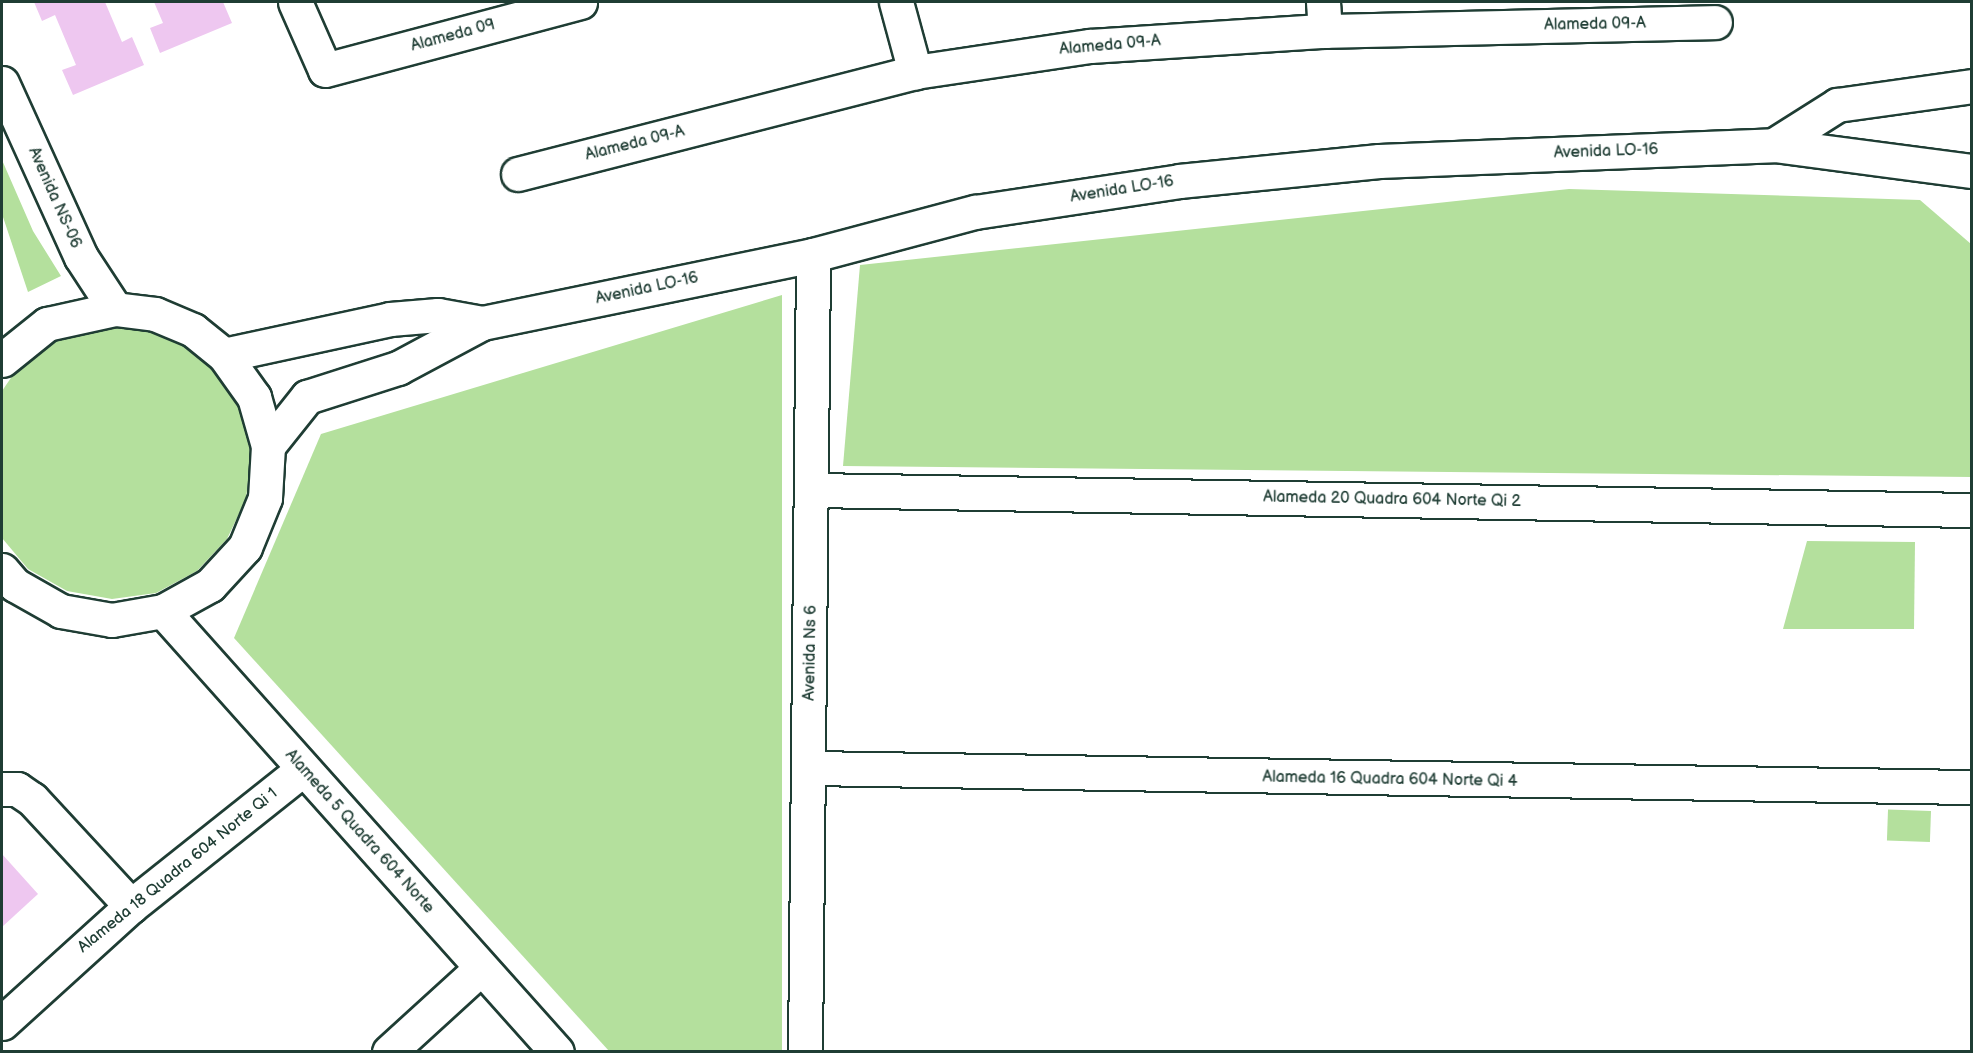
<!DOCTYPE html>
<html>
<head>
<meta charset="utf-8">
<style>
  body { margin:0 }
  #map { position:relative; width:1973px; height:1053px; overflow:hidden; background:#fff; font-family:"Balsamiq Sans",sans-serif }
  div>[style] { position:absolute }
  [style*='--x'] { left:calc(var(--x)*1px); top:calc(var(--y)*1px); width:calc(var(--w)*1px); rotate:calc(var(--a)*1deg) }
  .green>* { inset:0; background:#b4e09d; transform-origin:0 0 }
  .building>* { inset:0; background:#eec7f0 }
  .roads { filter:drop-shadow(2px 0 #1f3d34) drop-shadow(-2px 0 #1f3d34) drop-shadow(0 2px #1f3d34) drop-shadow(0 -2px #1f3d34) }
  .minor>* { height:33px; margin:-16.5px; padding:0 16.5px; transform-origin:16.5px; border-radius:16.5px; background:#fff }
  span { translate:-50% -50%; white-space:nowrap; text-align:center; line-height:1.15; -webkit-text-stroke:6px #fff; paint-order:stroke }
  .street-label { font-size:16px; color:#1f3d34 }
  .frame { position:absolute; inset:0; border:3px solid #1f3d34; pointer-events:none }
</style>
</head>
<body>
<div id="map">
  <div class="green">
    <div style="clip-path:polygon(2px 160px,33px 231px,61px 276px,28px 292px,2px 214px)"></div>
    <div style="clip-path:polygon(1569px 189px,1920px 200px,1971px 244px,1971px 477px,843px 466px,860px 265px)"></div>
    <div style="clip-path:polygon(782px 295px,782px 1051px,609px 1051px,234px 638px,321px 434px)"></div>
    <div style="clip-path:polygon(99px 328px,143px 329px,185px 345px,218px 374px,241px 411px,251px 455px,246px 499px,227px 539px,197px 571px,156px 593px,112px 599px,67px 591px,28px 569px,2px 538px,2px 391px,19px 366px,56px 340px)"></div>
    <div style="clip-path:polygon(1807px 541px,1915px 542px,1914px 629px,1783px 629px)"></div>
    <div style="left:1931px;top:811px;width:31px;height:43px;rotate:92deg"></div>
  </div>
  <div class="building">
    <div style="clip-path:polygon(34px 2px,105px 2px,122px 42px,132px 37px,144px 65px,73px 95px,62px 70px,76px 65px,55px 15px,42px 21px)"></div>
    <div style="clip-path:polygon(154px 2px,223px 2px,232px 23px,160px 53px,150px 28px,163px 23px)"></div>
    <div style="clip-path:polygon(2px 854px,38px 894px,2px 927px)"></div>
  </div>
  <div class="roads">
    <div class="minor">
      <div style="--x:295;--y:2;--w:74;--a:66.2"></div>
      <div style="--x:325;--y:70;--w:264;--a:-14.9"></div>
      <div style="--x:896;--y:2;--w:73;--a:74.8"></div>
      <div style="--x:1323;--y:2;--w:29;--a:86"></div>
      <div style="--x:2;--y:83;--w:191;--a:65.6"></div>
      <div style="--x:81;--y:257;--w:62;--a:56.8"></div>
      <div style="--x:1774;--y:145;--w:75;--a:-32.4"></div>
      <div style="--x:1837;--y:105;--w:136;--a:-8"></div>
      <div style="--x:518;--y:174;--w:410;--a:-14.4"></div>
      <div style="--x:915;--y:72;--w:177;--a:-8.5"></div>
      <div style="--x:1090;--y:46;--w:235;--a:-3.7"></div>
      <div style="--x:1325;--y:31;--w:390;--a:-1.3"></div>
      <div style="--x:224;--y:355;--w:170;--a:-12.2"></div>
      <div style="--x:390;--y:319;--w:48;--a:-4.8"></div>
      <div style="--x:438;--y:315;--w:45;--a:10.3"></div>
      <div style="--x:2;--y:360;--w:58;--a:-38.7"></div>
      <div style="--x:47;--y:324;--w:70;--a:-12.4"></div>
      <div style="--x:115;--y:309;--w:40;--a:7.1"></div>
      <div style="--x:155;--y:314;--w:41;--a:22.8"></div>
      <div style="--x:193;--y:330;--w:40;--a:39"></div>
      <div style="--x:224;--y:355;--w:52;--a:54.5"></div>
      <div style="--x:254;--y:397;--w:51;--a:74.1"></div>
      <div style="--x:268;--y:446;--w:52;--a:93.3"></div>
      <div style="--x:265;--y:498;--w:53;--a:112.2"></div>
      <div style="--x:245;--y:547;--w:52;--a:132.6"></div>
      <div style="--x:210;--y:585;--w:54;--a:151"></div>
      <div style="--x:163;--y:611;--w:52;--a:170"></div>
      <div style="--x:112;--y:620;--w:52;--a:-170"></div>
      <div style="--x:61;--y:611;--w:53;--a:-150.5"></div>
      <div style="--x:15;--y:585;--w:20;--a:-131"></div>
      <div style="--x:268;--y:446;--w:63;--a:-51.5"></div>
      <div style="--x:307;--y:397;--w:96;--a:-17.7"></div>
      <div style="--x:398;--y:368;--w:95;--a:-28.2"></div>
      <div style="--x:482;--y:323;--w:338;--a:-11.6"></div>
      <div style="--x:813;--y:255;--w:168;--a:-14.9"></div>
      <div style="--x:975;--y:212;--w:206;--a:-8.6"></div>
      <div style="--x:1179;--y:181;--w:201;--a:-5.7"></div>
      <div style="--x:1379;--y:161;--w:395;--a:-2.3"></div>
      <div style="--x:1774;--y:145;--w:200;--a:7.5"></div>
      <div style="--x:813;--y:490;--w:1159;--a:0.99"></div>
      <div style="--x:163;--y:611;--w:591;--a:48.22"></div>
      <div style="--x:810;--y:768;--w:1162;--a:0.94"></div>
      <div style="--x:2;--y:789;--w:15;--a:0"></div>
      <div style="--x:17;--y:789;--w:18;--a:34"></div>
      <div style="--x:32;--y:799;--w:146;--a:47.2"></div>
      <div style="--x:2;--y:1023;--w:174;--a:-42.2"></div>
      <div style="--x:131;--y:906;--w:220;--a:-38.5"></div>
      <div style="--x:389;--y:1052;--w:123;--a:-42.4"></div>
      <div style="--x:805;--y:1052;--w:797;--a:-89.42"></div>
    </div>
  </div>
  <div class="street-label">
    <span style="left:1595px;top:25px;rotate:-1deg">Alameda 09-A</span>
    <span style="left:453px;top:36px;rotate:-15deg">Alameda 09</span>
    <span style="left:1110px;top:46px;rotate:-5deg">Alameda 09-A</span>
    <span style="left:635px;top:144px;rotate:-14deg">Alameda 09-A</span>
    <span style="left:1606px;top:152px;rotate:-2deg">Avenida LO-16</span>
    <span style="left:1122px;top:190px;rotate:-9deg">Avenida LO-16</span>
    <span style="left:54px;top:198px;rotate:66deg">Avenida NS-06</span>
    <span style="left:647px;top:289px;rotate:-12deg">Avenida LO-16</span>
    <span style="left:1392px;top:500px;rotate:1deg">Alameda 20 Quadra 604 Norte Qi 2</span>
    <span style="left:811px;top:653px;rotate:-89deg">Avenida Ns 6</span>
    <span style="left:1390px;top:780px;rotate:1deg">Alameda 16 Quadra 604 Norte Qi 4</span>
    <span style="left:359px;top:832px;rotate:48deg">Alameda 5 Quadra 604 Norte</span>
    <span style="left:178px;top:871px;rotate:-39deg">Alameda 18 Quadra 604 Norte Qi 1</span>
  </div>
  <div class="frame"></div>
</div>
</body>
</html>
